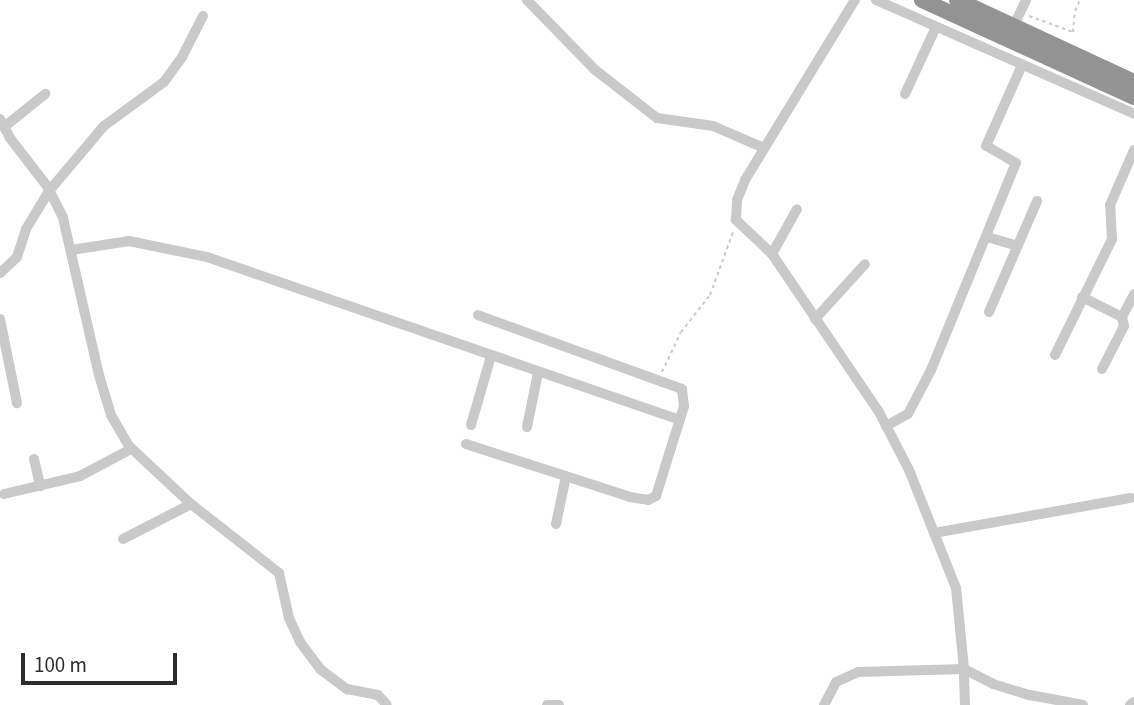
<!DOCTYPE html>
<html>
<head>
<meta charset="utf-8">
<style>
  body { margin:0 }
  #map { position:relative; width:1134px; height:705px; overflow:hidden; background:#fff; font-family:"Source Sans 3",sans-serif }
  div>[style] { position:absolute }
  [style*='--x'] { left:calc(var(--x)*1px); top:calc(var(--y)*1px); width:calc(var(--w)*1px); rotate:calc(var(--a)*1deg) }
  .path>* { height:2px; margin-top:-1px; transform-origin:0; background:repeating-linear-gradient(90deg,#c9c9c9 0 3.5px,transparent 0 7px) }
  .minor>* { height:10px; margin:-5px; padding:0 5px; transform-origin:5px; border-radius:5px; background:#c9c9c9 }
  .highway>* { height:16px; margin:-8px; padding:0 8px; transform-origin:8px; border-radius:8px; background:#939393 }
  span { translate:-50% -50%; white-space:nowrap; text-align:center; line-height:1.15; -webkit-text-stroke:7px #fff; paint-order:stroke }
  .scale { position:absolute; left:21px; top:653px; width:156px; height:32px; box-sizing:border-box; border:4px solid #2c2c2c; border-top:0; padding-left:9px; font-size:21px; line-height:24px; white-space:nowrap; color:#2c2c2c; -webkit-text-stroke:5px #fff; paint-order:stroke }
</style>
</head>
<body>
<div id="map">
  <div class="path">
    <div style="--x:1029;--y:16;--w:47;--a:20"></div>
    <div style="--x:1073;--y:32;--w:21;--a:-85"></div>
    <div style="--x:1075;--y:11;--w:12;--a:-66"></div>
    <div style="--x:662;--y:372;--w:44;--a:-64.6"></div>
    <div style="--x:681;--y:332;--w:47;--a:-51.9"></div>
    <div style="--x:710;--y:295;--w:67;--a:-69.9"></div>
  </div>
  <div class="minor">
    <div style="--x:527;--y:0;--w:96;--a:45.8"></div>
    <div style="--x:594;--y:69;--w:80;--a:37.9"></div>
    <div style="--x:657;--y:118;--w:57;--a:8.1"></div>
    <div style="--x:713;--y:126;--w:56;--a:23.3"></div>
    <div style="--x:876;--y:0;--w:282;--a:23.8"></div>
    <div style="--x:1013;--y:27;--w:30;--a:-64"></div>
    <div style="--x:905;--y:94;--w:74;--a:-65.2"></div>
    <div style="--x:0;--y:119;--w:21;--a:62"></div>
    <div style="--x:10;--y:138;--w:61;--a:52.4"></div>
    <div style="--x:47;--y:186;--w:36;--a:63"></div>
    <div style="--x:63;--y:218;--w:161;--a:77.1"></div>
    <div style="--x:99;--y:375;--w:42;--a:73.3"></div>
    <div style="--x:111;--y:415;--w:36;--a:60"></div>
    <div style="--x:129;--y:446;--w:85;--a:43.1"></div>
    <div style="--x:191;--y:504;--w:112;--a:38.1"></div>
    <div style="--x:279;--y:573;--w:46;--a:77.5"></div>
    <div style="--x:289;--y:618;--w:26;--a:65"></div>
    <div style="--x:300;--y:642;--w:34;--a:53"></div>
    <div style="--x:320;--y:669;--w:34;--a:37"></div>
    <div style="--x:347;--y:689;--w:32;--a:11"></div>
    <div style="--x:378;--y:695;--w:13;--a:48"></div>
    <div style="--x:4;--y:127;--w:53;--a:-38.8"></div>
    <div style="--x:987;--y:237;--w:32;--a:16"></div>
    <div style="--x:71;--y:250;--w:59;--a:-8.8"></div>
    <div style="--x:129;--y:241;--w:80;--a:11.6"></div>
    <div style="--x:207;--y:257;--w:500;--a:19.01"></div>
    <div style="--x:772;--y:254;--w:51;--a:-60.9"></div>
    <div style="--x:0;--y:273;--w:23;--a:-43"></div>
    <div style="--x:17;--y:257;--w:29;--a:-72"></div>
    <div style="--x:26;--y:229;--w:44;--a:-58.8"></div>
    <div style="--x:49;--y:191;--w:85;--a:-49.8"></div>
    <div style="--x:104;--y:126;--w:74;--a:-36.3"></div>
    <div style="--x:164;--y:82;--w:31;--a:-54"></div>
    <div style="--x:182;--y:57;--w:46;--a:-62.9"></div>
    <div style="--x:1082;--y:297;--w:45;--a:26.6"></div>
    <div style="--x:1122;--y:317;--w:26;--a:-62"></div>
    <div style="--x:989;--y:312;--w:121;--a:-66.6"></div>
    <div style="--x:0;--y:319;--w:86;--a:78.6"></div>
    <div style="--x:815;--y:319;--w:74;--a:-47.7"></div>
    <div style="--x:1055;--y:355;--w:129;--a:-63.8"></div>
    <div style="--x:1112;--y:239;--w:34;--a:-93"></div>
    <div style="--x:1110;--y:205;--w:60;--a:-66.4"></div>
    <div style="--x:1102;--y:369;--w:48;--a:-62.9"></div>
    <div style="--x:1124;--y:326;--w:9;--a:-103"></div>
    <div style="--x:471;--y:425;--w:72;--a:-73.8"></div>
    <div style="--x:886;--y:426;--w:25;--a:-29"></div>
    <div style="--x:908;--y:414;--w:50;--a:-62.4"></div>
    <div style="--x:931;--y:370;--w:224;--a:-67.7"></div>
    <div style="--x:1016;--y:163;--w:34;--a:-150"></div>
    <div style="--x:986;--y:146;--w:89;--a:-66"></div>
    <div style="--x:527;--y:427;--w:55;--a:-78.5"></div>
    <div style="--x:466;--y:444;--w:172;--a:17.9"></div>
    <div style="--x:630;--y:497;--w:18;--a:9"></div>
    <div style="--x:648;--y:500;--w:9;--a:-27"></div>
    <div style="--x:656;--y:496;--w:94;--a:-72.7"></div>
    <div style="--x:684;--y:406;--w:17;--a:-97"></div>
    <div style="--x:682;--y:389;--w:217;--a:-160.1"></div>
    <div style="--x:34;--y:459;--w:28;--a:77"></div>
    <div style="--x:4;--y:494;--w:78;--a:-13.3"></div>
    <div style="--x:80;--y:476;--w:58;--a:-27.9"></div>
    <div style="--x:556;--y:524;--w:49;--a:-78.2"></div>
    <div style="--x:934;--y:533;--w:200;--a:-10.1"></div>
    <div style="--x:123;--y:539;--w:76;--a:-27.2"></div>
    <div style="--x:547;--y:705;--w:12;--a:0"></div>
    <div style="--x:824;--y:705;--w:26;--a:-62"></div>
    <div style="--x:836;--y:682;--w:24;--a:-24"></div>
    <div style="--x:858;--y:672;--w:106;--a:-1.6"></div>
    <div style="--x:964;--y:669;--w:81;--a:-95.6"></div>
    <div style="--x:956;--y:588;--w:127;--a:-111.7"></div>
    <div style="--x:909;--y:470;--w:65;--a:-117.3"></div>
    <div style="--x:879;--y:412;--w:191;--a:-124.1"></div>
    <div style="--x:772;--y:254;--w:50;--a:-136.6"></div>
    <div style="--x:736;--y:220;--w:20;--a:-87"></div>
    <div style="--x:737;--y:200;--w:22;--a:-68"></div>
    <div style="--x:745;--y:180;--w:211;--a:-58.6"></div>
    <div style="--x:965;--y:705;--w:36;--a:-92"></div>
    <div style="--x:964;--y:669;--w:33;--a:27"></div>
    <div style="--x:993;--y:684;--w:39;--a:17"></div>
    <div style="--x:1030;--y:695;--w:54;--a:10.7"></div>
    <div style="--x:1130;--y:705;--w:5;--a:-37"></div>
  </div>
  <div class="highway">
    <div style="--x:922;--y:0;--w:233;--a:24.6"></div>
    <div style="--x:957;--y:0;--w:195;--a:24.9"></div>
  </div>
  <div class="scale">100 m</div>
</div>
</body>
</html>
